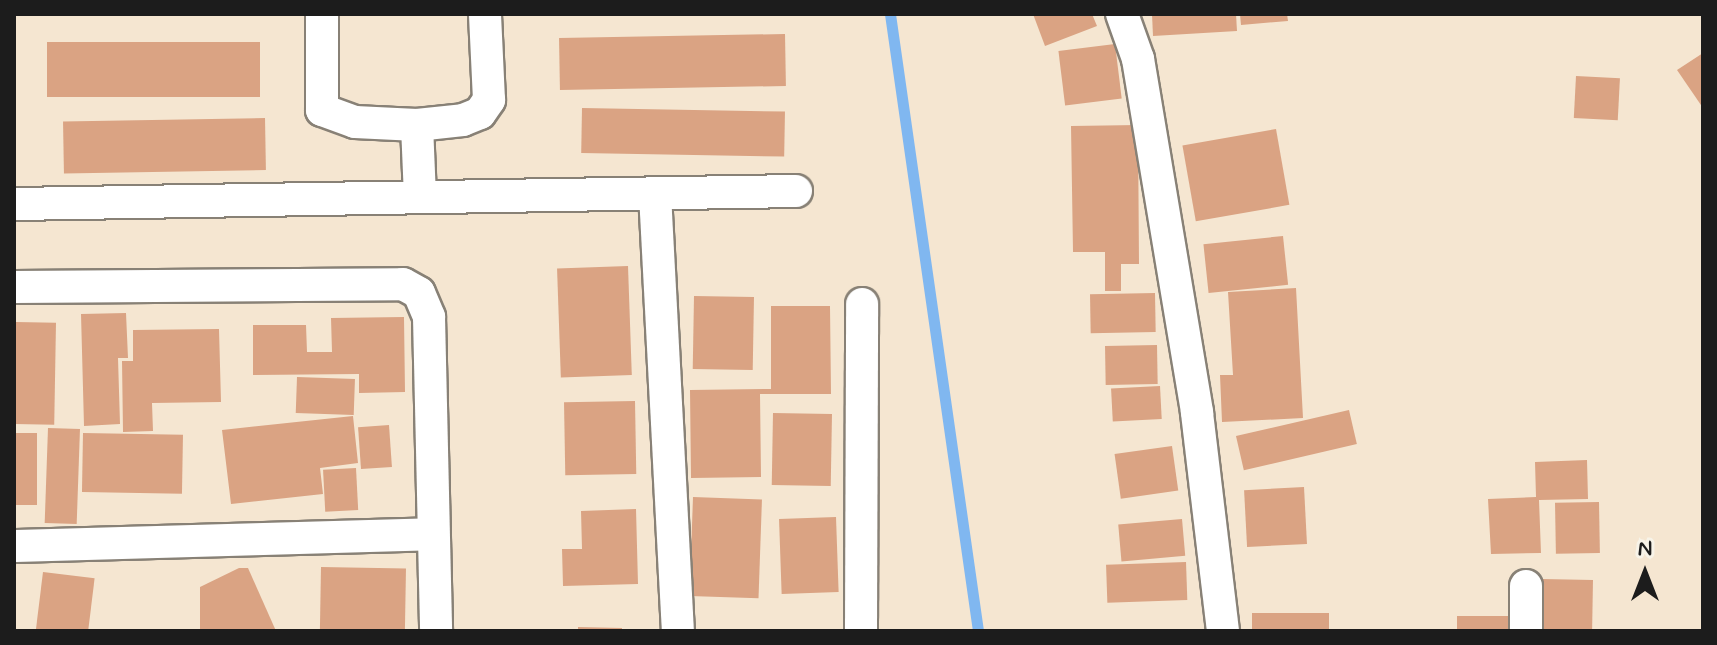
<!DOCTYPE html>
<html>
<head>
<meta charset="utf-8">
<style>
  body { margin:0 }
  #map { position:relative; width:1717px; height:645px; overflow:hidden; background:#f5e6d1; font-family:Mynerve,sans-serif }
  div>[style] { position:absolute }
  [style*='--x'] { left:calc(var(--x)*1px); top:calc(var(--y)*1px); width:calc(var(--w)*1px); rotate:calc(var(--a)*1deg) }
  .stream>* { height:11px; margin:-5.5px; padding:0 5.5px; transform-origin:5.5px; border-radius:5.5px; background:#80b7f0 }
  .building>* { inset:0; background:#daa383; transform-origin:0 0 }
  .roads { filter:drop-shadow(2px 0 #888176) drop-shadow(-2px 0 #888176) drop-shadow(0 2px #888176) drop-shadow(0 -2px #888176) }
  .minor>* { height:32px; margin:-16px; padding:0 16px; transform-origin:16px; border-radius:16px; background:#fff }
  span { translate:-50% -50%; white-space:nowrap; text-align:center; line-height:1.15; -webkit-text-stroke:8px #f7f3e8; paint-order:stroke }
  .frame { position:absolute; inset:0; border:16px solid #1c1c1c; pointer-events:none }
  .north { position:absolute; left:1605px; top:533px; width:80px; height:80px; -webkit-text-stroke:6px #f7f3e8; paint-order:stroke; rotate:0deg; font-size:22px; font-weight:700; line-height:32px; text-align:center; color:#1c1c1c }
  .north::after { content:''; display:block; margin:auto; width:28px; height:36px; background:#1c1c1c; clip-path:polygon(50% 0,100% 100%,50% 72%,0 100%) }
</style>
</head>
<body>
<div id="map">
  <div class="stream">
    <div style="--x:890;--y:14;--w:623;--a:81.88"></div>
  </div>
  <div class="building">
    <div style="clip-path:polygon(1033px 14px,1092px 14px,1097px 26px,1045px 46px)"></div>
    <div style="clip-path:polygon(1152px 14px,1236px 14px,1237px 31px,1153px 36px)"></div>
    <div style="clip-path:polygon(1240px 14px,1287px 14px,1288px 21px,1241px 25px)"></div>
    <div style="left:785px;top:34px;width:52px;height:226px;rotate:89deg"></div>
    <div style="left:47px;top:42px;width:213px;height:55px"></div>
    <div style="left:1115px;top:44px;width:55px;height:57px;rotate:83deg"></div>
    <div style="clip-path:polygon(1703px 53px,1703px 108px,1677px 70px)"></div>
    <div style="left:1576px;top:76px;width:44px;height:42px;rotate:3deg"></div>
    <div style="left:582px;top:108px;width:203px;height:45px;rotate:1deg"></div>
    <div style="left:265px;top:118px;width:52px;height:202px;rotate:89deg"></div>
    <div style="clip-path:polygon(1138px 125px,1139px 264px,1121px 264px,1121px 291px,1105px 291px,1105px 252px,1073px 252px,1071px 126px)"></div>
    <div style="left:1276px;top:129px;width:77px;height:95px;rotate:80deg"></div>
    <div style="left:1283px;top:236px;width:49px;height:80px;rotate:84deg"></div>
    <div style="left:628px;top:266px;width:109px;height:71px;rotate:88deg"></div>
    <div style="clip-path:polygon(1296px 288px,1303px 418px,1222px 422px,1220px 375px,1233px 375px,1228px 292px)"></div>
    <div style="left:1155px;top:293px;width:39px;height:65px;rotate:89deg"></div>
    <div style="left:694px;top:296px;width:60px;height:73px;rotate:1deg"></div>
    <div style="clip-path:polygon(771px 306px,830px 306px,831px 394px,760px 394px,761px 477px,691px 478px,690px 390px,771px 389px)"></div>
    <div style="clip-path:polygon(126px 313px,128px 358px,118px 358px,120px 424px,84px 426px,81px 314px)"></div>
    <div style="clip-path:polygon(404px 317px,405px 392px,359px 393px,359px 374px,253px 375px,253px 325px,306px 325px,307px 352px,332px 352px,331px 318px)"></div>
    <div style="left:16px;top:322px;width:40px;height:102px;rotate:1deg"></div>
    <div style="clip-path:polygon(219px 329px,221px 402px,152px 403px,153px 431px,123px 432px,122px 361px,133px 361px,133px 330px)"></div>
    <div style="left:1157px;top:345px;width:39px;height:52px;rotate:89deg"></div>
    <div style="left:297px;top:377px;width:58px;height:36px;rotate:2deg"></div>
    <div style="left:1160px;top:386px;width:33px;height:49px;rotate:87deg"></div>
    <div style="left:635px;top:401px;width:73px;height:71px;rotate:89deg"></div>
    <div style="left:1349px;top:410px;width:35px;height:116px;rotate:77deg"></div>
    <div style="left:773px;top:413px;width:59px;height:72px;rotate:1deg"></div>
    <div style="clip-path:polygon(353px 416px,358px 463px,320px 468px,323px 494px,231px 504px,222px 430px)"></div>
    <div style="left:389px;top:425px;width:42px;height:31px;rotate:86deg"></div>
    <div style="left:48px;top:428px;width:32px;height:95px;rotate:2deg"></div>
    <div style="left:14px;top:433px;width:23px;height:72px"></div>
    <div style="left:83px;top:433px;width:100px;height:59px;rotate:1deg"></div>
    <div style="left:1172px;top:446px;width:45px;height:58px;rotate:82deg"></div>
    <div style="clip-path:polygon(1587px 460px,1588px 499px,1539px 500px,1541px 553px,1491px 554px,1488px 499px,1536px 497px,1535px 462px)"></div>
    <div style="left:356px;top:468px;width:42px;height:33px;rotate:87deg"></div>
    <div style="left:1304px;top:487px;width:57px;height:60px;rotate:87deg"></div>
    <div style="left:693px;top:497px;width:69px;height:99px;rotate:2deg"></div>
    <div style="left:1599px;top:502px;width:51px;height:44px;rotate:89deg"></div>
    <div style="clip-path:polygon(636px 509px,638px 584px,563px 586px,562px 549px,582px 549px,581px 511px)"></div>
    <div style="left:836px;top:517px;width:75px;height:57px;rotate:88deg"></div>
    <div style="left:1182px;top:519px;width:37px;height:64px;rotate:85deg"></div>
    <div style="left:1186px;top:562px;width:38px;height:80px;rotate:88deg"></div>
    <div style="left:321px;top:567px;width:85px;height:64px;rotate:1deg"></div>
    <div style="clip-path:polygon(239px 568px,248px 568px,276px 631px,200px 631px,200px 587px)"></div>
    <div style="left:43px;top:572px;width:52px;height:59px;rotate:7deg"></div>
    <div style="left:1542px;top:579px;width:51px;height:52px;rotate:1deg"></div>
    <div style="left:1329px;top:613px;width:18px;height:77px;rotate:90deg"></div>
    <div style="left:1457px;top:616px;width:59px;height:15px"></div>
    <div style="clip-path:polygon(578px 627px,622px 628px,622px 631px,578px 631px)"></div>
  </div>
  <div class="roads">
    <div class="minor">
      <div style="--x:322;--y:14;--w:96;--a:90"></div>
      <div style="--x:322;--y:110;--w:35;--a:20"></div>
      <div style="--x:355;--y:122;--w:62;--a:2.8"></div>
      <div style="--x:1122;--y:14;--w:48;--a:70.4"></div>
      <div style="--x:1138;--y:59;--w:359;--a:80.5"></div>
      <div style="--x:1197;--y:413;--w:220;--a:83.2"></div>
      <div style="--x:655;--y:194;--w:438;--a:87"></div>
      <div style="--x:420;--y:197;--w:72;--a:-92.4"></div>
      <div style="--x:417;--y:125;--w:46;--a:-6.2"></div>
      <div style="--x:463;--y:120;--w:18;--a:-22"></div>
      <div style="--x:480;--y:113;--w:16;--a:-55"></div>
      <div style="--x:489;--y:100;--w:86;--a:-92.7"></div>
      <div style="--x:14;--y:204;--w:782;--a:-0.95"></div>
      <div style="--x:14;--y:287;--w:389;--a:-0.4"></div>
      <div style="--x:403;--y:284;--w:18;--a:29"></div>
      <div style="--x:419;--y:293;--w:26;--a:67"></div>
      <div style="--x:429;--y:317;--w:314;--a:88.7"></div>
      <div style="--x:14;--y:546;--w:419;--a:-1.6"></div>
      <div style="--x:1526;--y:586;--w:45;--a:90"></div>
      <div style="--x:861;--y:631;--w:327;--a:-89.8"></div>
    </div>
  </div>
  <div class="frame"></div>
  <div class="north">N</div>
</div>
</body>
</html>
